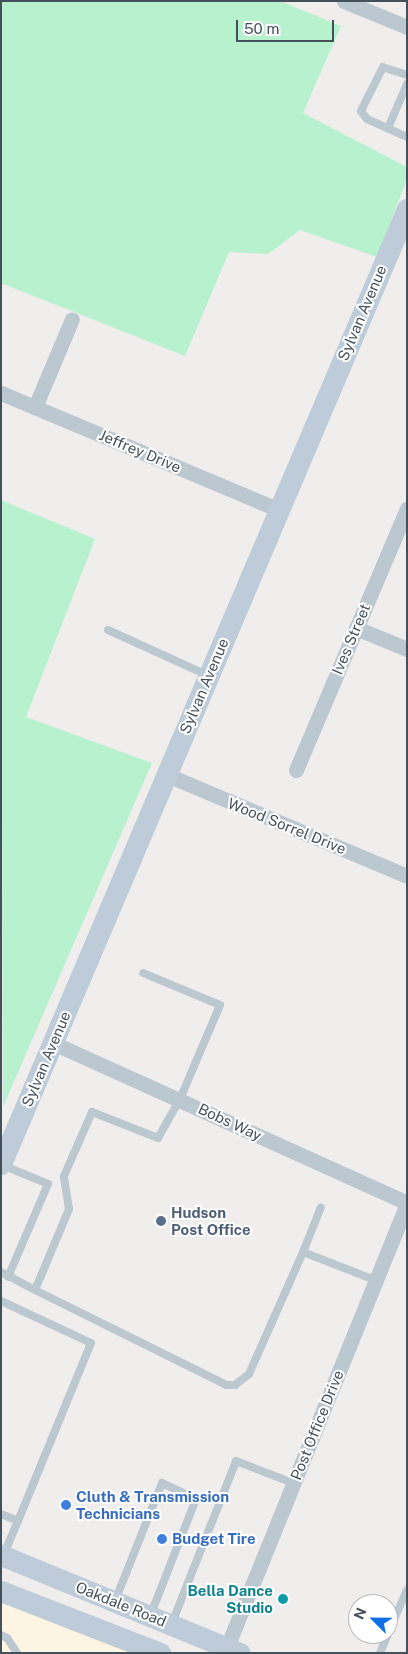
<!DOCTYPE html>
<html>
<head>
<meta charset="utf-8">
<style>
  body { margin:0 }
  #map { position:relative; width:408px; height:1654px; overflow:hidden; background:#f0eded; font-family:"Public Sans",sans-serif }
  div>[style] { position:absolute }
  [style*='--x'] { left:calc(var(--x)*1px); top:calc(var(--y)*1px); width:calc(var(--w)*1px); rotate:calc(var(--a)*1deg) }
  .commercial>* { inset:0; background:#fdf5e4 }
  .green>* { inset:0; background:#b8f1ce }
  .lane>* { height:8px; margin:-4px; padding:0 4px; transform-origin:4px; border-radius:4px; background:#bcc8d0 }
  .street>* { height:15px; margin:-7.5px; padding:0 7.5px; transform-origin:7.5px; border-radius:7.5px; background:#bcc8d0 }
  .secondary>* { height:21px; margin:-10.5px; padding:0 10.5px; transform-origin:10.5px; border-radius:10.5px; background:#becbd8 }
  .dots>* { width:14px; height:14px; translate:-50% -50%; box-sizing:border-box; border:2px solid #fff; border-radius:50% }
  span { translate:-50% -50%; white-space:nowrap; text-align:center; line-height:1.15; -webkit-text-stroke:4px #fff; paint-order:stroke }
  .street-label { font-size:15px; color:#44515b }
  .service-label { font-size:15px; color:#4e5e75; font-weight:700 }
  .left { translate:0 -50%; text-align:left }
  .shop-label { font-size:15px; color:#366cbe; font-weight:700 }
  .culture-label { font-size:15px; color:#0d838f; font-weight:700 }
  .right { translate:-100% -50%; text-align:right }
  .frame { position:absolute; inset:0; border:2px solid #44515b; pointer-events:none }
  .north { position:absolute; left:348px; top:1594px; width:50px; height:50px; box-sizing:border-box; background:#fff; border:1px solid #b4b9bd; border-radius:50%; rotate:293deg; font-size:14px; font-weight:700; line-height:20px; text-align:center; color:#44515b }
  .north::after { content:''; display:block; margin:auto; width:18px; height:22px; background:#0f6fe8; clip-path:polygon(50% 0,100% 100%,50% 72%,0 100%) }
  .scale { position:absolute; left:236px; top:20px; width:98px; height:22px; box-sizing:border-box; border:2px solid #44515b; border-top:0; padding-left:6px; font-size:15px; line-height:18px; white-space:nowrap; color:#44515b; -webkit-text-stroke:4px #fff; paint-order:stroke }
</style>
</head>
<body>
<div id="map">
  <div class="commercial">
    <div style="clip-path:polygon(1px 1601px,132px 1653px,1px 1653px)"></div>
  </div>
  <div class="green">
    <div style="clip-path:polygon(1px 1px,280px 1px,341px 26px,303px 113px,407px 167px,407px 179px,377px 257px,300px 230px,268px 254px,229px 252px,185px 356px,1px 283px)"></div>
    <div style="clip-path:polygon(1px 500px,95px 539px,26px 717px,152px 763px,3px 1107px)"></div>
  </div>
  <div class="lane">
    <div style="--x:407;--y:75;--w:25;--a:-162"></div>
    <div style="--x:383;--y:67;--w:49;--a:116.6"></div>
    <div style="--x:361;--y:111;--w:10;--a:53"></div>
    <div style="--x:367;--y:119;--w:44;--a:24.2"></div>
    <div style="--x:388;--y:128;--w:48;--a:-66.6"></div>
    <div style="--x:108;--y:630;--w:109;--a:24.4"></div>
    <div style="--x:2;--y:1165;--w:50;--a:22.4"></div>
    <div style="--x:48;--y:1184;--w:101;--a:113.3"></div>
    <div style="--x:303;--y:1252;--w:48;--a:-68.2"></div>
    <div style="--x:1;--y:1272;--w:38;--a:28"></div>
    <div style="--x:35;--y:1290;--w:88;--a:-67.2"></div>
    <div style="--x:69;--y:1209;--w:33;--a:-99"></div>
    <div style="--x:64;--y:1176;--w:70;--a:-66.4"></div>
    <div style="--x:92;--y:1112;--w:71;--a:21.5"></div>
    <div style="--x:158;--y:1138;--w:45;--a:-60.6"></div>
    <div style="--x:180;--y:1099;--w:102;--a:-66.9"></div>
    <div style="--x:220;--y:1005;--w:83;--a:-157.4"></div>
    <div style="--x:35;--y:1290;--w:213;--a:26.4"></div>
    <div style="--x:226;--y:1385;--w:9;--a:0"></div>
    <div style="--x:235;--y:1385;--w:18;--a:-38"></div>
    <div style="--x:249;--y:1374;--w:133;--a:-66.1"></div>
    <div style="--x:303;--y:1252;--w:77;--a:21.3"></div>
    <div style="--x:1;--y:1301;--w:99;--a:25"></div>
    <div style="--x:91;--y:1343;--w:192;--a:112.3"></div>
    <div style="--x:1;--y:1514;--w:18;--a:22"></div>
    <div style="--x:18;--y:1521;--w:36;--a:113"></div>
    <div style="--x:115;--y:1601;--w:127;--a:-68.3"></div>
    <div style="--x:162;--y:1483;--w:38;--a:25"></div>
    <div style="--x:196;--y:1499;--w:123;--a:111.4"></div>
    <div style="--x:172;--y:1623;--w:174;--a:-68.4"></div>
    <div style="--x:236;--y:1461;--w:61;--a:21.1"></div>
    <div style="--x:388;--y:1633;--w:47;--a:-66.2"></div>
    <div style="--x:1;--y:1635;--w:7;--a:27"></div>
    <div style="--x:7;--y:1638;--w:18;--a:56"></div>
    <div style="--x:380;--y:1653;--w:21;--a:-67"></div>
  </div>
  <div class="street">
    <div style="--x:344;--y:1;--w:68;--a:22.4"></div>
    <div style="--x:1;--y:393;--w:302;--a:22.8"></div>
    <div style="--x:35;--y:407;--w:95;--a:-67.2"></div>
    <div style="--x:356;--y:628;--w:55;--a:22.4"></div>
    <div style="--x:296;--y:770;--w:284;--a:-67"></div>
    <div style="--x:167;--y:775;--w:260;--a:22.8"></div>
    <div style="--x:53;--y:1043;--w:388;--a:24.3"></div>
    <div style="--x:227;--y:1647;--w:479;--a:-67.9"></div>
  </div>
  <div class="secondary">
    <div style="--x:1;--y:1164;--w:1038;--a:-66.97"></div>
    <div style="--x:1;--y:1555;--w:258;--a:22.3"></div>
    <div style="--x:1;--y:1591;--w:171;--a:21.3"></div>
  </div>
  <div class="dots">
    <div style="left:161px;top:1221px;background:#5c6f8a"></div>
    <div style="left:66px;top:1505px;background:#3f7fe0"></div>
    <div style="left:162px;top:1539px;background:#3f7fe0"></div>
    <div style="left:283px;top:1599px;background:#0f9aa8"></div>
  </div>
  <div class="street-label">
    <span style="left:362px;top:313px;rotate:-67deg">Sylvan Avenue</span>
    <span style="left:140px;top:451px;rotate:23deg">Jeffrey Drive</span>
    <span style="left:351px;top:639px;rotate:-67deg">Ives Street</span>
    <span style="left:204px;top:686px;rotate:-67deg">Sylvan Avenue</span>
    <span style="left:287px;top:826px;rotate:22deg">Wood Sorrel Drive</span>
    <span style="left:46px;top:1059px;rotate:-67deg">Sylvan Avenue</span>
    <span style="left:230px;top:1122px;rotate:25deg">Bobs Way</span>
    <span style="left:317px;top:1425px;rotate:-68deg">Post Office Drive</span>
    <span style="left:121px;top:1604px;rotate:22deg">Oakdale Road</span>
  </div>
  <div class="service-label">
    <span class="left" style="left:171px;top:1221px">Hudson<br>Post Office</span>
  </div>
  <div class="shop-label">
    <span class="left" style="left:76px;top:1505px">Cluth &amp; Transmission<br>Technicians</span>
    <span class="left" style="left:172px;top:1539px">Budget Tire</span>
  </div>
  <div class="culture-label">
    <span class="right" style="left:273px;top:1599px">Bella Dance<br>Studio</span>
  </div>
  <div class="frame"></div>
  <div class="north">N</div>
  <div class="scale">50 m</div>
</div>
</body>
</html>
